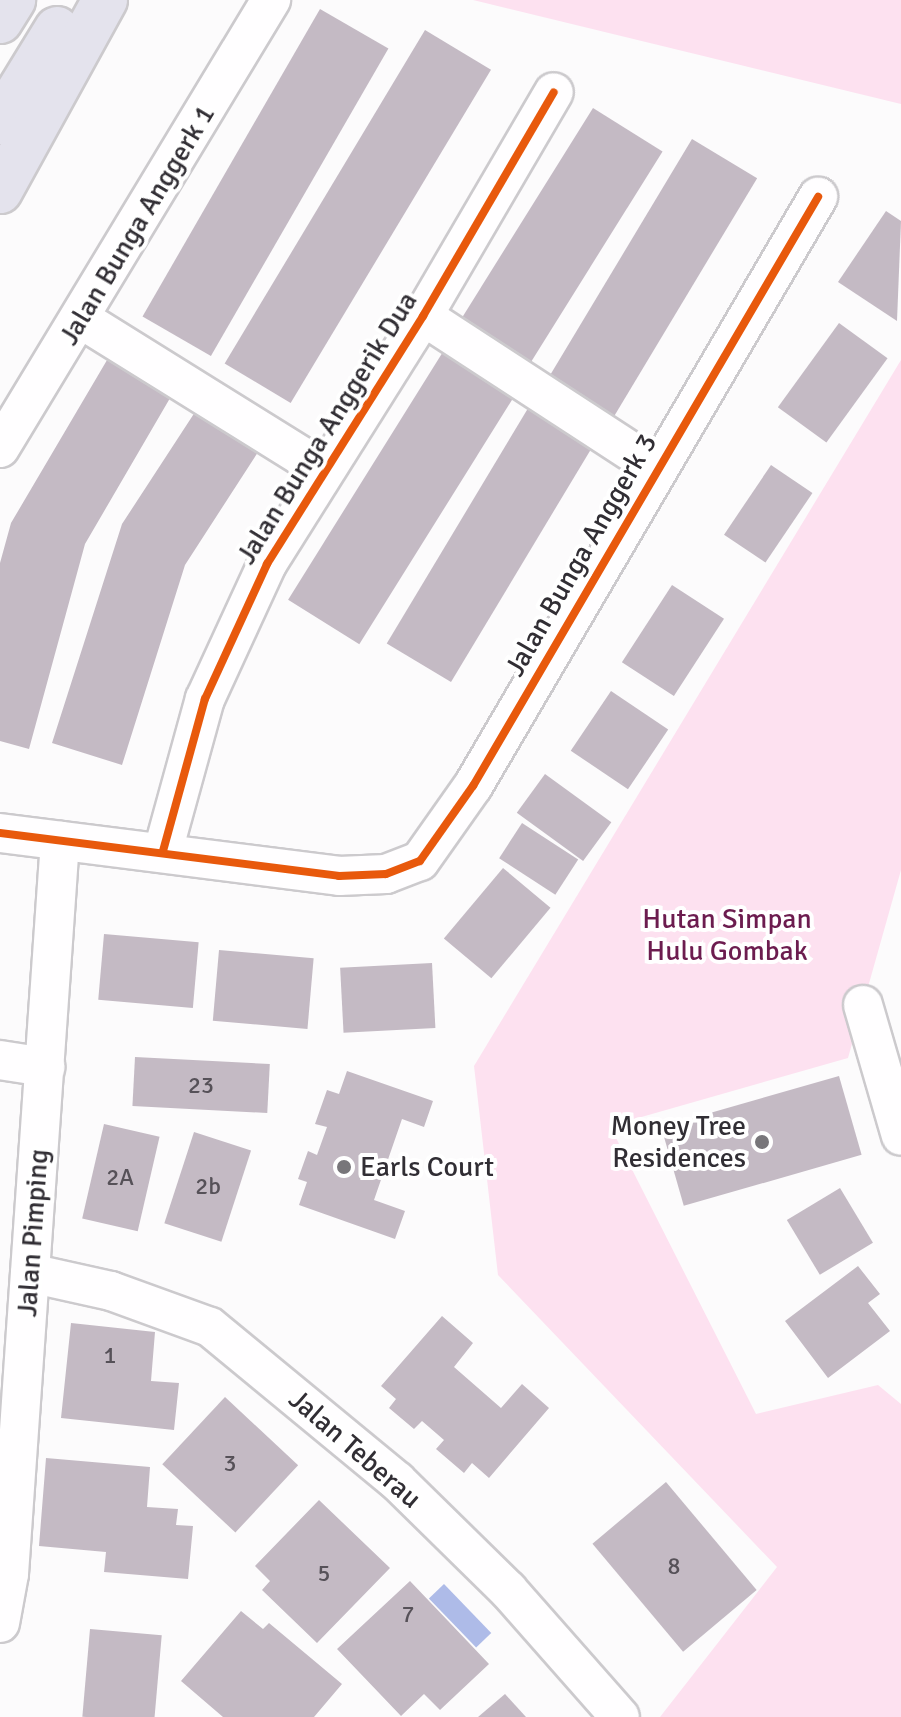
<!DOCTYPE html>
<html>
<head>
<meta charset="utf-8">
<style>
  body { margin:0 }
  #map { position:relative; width:901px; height:1717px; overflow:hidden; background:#fcfbfc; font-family:Signika,sans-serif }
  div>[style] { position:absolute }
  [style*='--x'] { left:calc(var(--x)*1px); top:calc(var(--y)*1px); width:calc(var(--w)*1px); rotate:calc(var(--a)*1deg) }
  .green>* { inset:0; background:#fde1f0 }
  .water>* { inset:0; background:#aebbe8; transform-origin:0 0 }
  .building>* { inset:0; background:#c4bac4; transform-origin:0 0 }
  .roads { filter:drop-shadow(2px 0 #cccacd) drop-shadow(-2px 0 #cccacd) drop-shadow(0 2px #cccacd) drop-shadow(0 -2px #cccacd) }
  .minor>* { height:38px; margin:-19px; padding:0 19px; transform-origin:19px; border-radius:19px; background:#fffeff }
  .highway>* { height:44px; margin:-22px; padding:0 22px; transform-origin:22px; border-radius:22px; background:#e4e3ed }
  .cycleway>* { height:8px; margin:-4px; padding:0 4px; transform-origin:4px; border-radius:4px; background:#e8590c }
  .dots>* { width:22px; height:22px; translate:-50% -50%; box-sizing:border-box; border:4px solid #fff; border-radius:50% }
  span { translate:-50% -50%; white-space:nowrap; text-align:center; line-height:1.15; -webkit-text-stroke:8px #fff; paint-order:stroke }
  .number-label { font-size:24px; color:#565158 }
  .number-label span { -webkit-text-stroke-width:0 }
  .street-label { font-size:28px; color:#312e34 }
  .park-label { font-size:28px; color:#6c1c4f }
  .poi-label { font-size:28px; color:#312e34 }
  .right { translate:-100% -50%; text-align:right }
  .left { translate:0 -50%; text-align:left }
</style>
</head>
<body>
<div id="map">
  <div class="green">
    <div style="clip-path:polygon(473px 0,901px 0,901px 104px)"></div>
    <div style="clip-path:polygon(901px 360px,901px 870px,848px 1058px,610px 1126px,756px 1414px,878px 1385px,901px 1404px,901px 1717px,660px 1717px,777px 1567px,498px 1275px,474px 1066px)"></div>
  </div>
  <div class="water">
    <div style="left:444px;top:1584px;width:68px;height:21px;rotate:46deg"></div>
  </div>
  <div class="building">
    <div style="left:320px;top:9px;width:79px;height:355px;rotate:30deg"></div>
    <div style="left:425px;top:30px;width:77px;height:389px;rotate:31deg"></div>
    <div style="left:593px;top:108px;width:82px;height:252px;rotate:32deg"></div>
    <div style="left:692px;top:139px;width:76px;height:278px;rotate:31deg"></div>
    <div style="clip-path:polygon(886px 211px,901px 221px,897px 321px,838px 282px)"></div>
    <div style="left:839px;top:323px;width:60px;height:104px;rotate:36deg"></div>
    <div style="left:446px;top:347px;width:84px;height:298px;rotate:32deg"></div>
    <div style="clip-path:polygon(110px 355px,173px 393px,85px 544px,29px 749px,0 741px,0 563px,11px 523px)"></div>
    <div style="left:533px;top:400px;width:75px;height:284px;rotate:31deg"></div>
    <div style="clip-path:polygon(197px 409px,260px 449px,185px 565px,122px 765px,52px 743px,122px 524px)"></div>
    <div style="left:771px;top:465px;width:50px;height:84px;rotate:34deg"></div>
    <div style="left:672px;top:585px;width:62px;height:92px;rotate:33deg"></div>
    <div style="left:611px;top:691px;width:69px;height:72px;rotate:34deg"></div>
    <div style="left:545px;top:774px;width:82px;height:48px;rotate:36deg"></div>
    <div style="left:522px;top:823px;width:67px;height:42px;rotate:33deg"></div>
    <div style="left:503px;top:868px;width:62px;height:92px;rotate:40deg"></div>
    <div style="left:104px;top:934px;width:95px;height:66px;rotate:5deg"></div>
    <div style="left:219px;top:950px;width:95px;height:71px;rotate:5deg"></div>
    <div style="left:432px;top:963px;width:65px;height:92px;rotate:87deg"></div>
    <div style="left:135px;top:1057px;width:135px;height:49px;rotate:3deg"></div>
    <div style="clip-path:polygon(347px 1071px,433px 1101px,424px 1127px,402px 1119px,374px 1200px,405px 1211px,395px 1239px,299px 1205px,307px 1182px,298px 1179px,308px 1151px,317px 1155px,327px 1127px,315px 1124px,327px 1090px,339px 1094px)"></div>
    <div style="left:839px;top:1076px;width:82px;height:185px;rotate:74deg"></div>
    <div style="left:104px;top:1124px;width:57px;height:97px;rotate:13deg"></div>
    <div style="left:194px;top:1132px;width:60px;height:96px;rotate:18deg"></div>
    <div style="left:840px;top:1188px;width:64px;height:62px;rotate:59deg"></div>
    <div style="clip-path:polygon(858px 1266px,880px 1294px,868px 1303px,890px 1331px,828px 1378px,785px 1321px)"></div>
    <div style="clip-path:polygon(442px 1316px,473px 1343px,454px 1367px,501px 1408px,522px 1384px,549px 1408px,489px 1478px,472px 1463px,464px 1473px,436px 1449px,444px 1440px,422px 1421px,414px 1429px,389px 1408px,396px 1399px,381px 1386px)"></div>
    <div style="clip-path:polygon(71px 1323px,155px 1332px,151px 1381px,179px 1383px,174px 1430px,61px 1418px)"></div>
    <div style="left:225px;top:1397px;width:100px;height:92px;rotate:43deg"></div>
    <div style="clip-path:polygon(46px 1458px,150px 1467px,147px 1507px,178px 1509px,176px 1525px,193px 1526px,188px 1579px,104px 1572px,106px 1552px,39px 1546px)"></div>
    <div style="left:666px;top:1482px;width:141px;height:96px;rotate:50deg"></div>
    <div style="clip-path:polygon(319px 1500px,390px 1568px,317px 1643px,262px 1590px,270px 1581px,255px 1566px)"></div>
    <div style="clip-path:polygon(410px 1581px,489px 1664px,440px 1710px,424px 1694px,401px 1716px,337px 1649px)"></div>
    <div style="clip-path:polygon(241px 1611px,263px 1629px,269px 1623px,342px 1684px,314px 1717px,223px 1717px,181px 1681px)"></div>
    <div style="left:90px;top:1629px;width:72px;height:88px;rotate:5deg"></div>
    <div style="clip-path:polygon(505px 1694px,526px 1717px,478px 1717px)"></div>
  </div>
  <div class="roads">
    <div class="minor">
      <div style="--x:423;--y:316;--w:278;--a:33.1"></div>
      <div style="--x:81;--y:319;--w:287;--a:31.9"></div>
      <div style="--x:0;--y:448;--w:524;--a:-58.83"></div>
      <div style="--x:0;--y:833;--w:342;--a:7.2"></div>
      <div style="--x:339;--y:876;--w:47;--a:-2.4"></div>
      <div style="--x:386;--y:874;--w:36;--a:-21"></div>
      <div style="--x:420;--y:861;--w:92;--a:-54.8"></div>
      <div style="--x:473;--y:786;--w:683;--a:-59.64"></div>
      <div style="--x:163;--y:851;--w:158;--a:-74.6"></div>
      <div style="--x:205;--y:699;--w:149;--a:-65.3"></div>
      <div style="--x:267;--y:564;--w:293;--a:-57.8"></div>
      <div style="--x:423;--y:316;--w:259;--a:-59.7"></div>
      <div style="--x:863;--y:1005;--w:136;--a:73.8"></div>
      <div style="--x:0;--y:1060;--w:46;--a:8.8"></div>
      <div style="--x:30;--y:1273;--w:83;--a:12.5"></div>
      <div style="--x:111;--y:1291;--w:105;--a:20"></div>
      <div style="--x:210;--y:1327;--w:242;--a:39.5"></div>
      <div style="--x:397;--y:1481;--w:156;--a:44.5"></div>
      <div style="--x:508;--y:1590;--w:169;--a:48.6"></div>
      <div style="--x:0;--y:1623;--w:50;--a:-79.6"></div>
      <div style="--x:9;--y:1574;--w:735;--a:-86.02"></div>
    </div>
    <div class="highway">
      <div style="--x:0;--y:21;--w:25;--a:-58"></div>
      <div style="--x:0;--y:122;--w:109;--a:-58.5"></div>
      <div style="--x:0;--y:191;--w:218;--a:-61.2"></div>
    </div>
  </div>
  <div class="cycleway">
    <div style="--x:0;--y:833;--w:342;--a:7.2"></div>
    <div style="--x:339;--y:876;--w:47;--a:-2.4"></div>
    <div style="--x:386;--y:874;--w:36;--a:-21"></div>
    <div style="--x:420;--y:861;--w:92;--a:-54.8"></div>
    <div style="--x:473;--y:786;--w:683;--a:-59.64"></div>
    <div style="--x:163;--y:851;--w:158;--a:-74.6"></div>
    <div style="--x:205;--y:699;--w:149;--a:-65.3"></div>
    <div style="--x:267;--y:564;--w:293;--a:-57.8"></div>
    <div style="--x:423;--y:316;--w:259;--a:-59.7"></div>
  </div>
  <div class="dots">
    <div style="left:762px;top:1142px;background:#78767a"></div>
    <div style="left:344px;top:1167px;background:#78767a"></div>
  </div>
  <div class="number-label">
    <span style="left:201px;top:1086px">23</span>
    <span style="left:120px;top:1178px">2A</span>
    <span style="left:208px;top:1187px">2b</span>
    <span style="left:110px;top:1356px">1</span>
    <span style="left:230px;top:1464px">3</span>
    <span style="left:674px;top:1567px">8</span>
    <span style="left:324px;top:1574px">5</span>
    <span style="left:408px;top:1615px">7</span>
  </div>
  <div class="street-label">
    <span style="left:137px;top:225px;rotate:-59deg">Jalan Bunga Anggerk 1</span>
    <span style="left:327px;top:428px;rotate:-58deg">Jalan Bunga Anggerik Dua</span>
    <span style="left:581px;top:555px;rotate:-60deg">Jalan Bunga Anggerk 3</span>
    <span style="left:33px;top:1233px;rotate:-86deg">Jalan Pimping</span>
    <span style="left:355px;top:1449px;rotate:41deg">Jalan Teberau</span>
  </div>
  <div class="park-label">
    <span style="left:727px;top:935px">Hutan Simpan<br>Hulu Gombak</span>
  </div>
  <div class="poi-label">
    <span class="right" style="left:746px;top:1142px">Money Tree<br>Residences</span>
    <span class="left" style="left:360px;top:1167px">Earls Court</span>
  </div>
</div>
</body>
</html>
